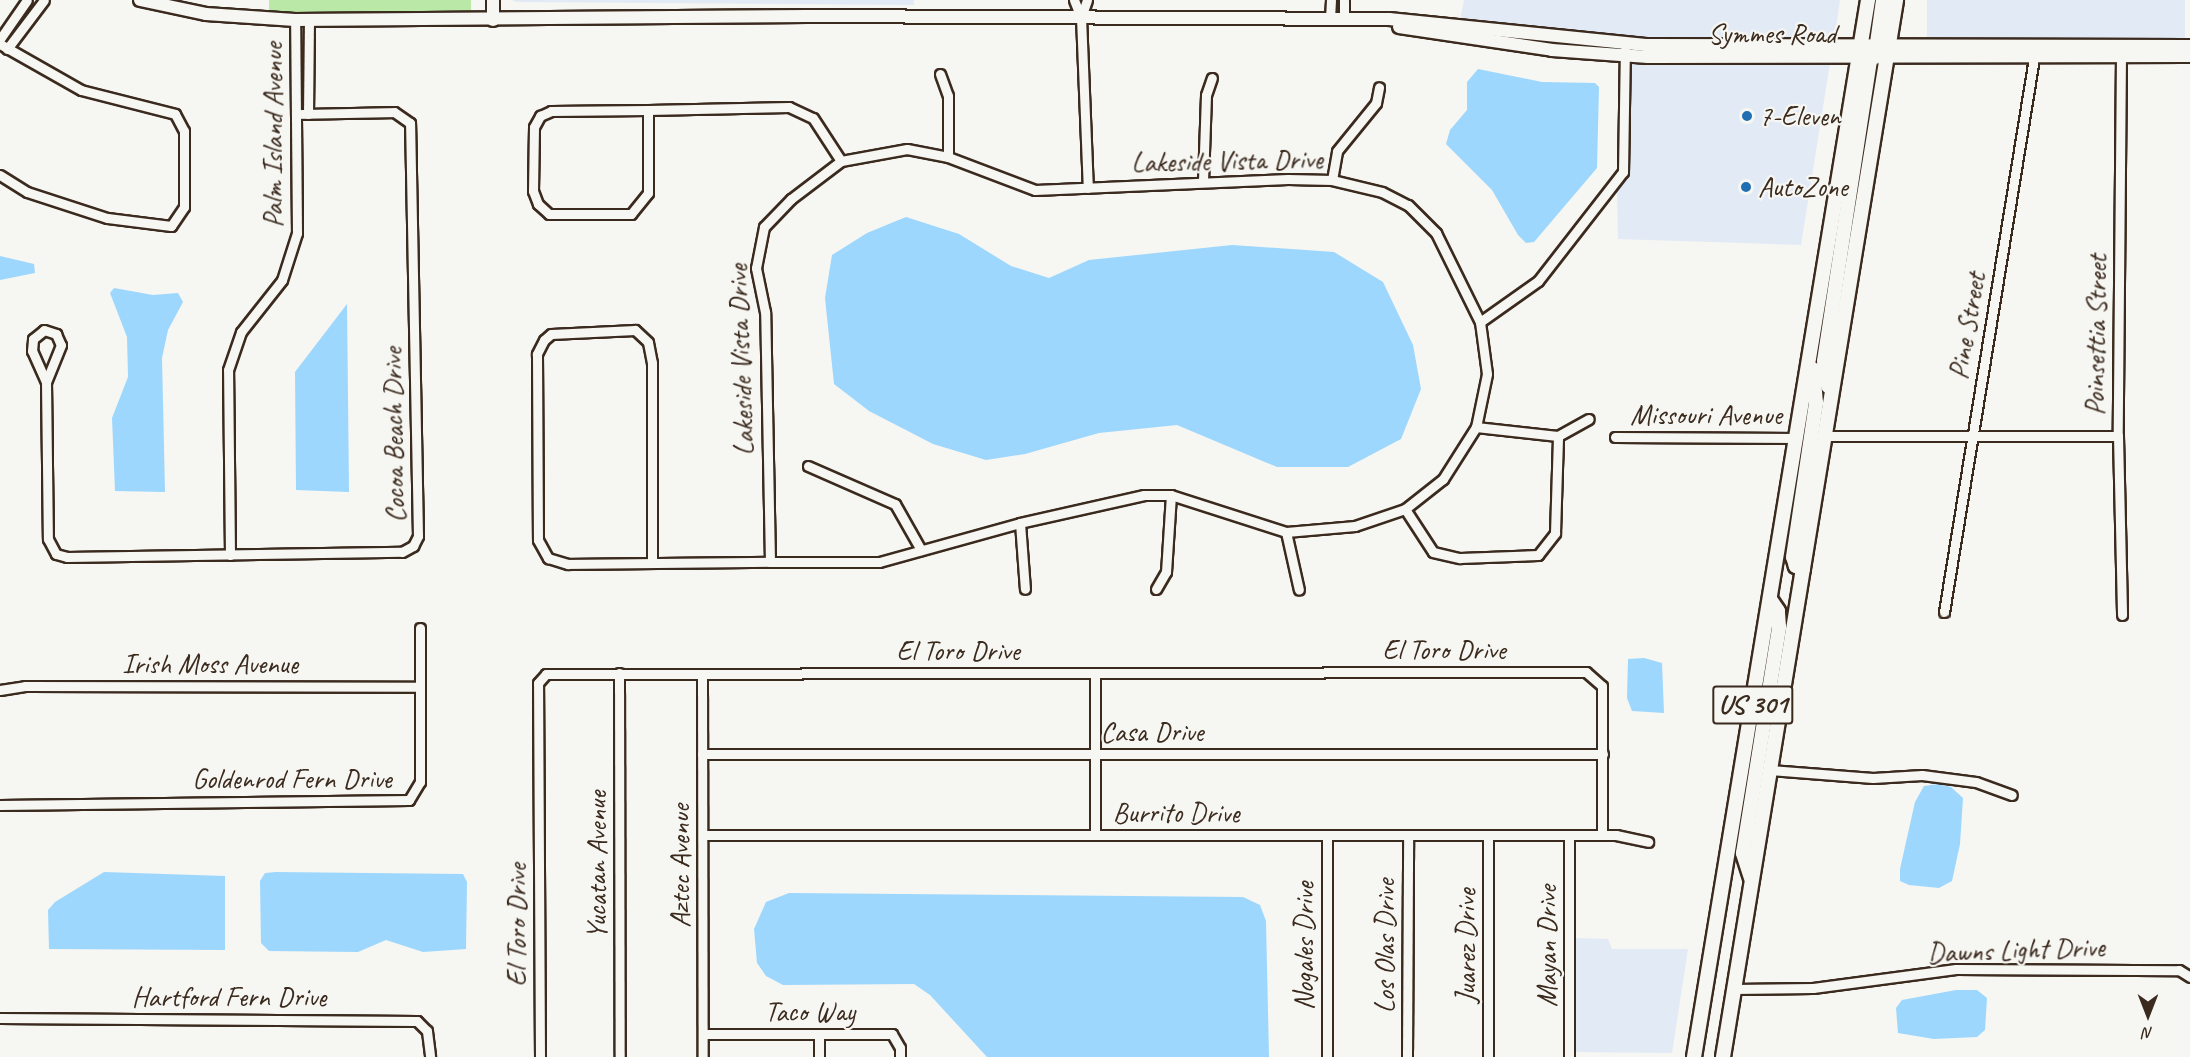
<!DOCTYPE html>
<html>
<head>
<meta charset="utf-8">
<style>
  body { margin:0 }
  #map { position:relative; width:2190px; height:1057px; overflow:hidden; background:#f6f6f2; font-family:Caveat,sans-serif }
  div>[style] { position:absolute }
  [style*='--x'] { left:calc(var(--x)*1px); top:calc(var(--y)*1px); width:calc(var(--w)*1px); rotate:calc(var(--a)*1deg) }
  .built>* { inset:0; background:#e2eaf5; transform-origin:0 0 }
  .green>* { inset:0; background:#bae8a6; transform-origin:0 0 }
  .water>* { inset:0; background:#9dd7fd }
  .roads { filter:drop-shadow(2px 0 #3b2a1e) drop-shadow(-2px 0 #3b2a1e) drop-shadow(0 2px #3b2a1e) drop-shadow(0 -2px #3b2a1e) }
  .street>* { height:9px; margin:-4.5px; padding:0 4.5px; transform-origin:4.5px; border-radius:4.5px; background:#f6f6f2 }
  .secondary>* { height:12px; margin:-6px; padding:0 6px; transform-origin:6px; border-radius:6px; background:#f6f6f2 }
  .primary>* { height:14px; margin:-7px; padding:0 7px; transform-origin:7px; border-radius:7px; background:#f6f6f2 }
  .dots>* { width:16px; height:16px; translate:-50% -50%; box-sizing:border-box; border:3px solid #f6f6f2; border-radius:50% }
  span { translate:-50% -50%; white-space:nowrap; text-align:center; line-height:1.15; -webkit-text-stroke:4.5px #f6f6f2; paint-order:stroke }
  .shield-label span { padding:2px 4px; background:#f6f6f2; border:2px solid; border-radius:4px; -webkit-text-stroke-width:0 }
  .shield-label { font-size:27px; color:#3b2a1e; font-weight:700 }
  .street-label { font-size:28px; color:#3b2a1e }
  .poi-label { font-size:28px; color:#3b2a1e }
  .left { translate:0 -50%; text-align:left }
  .north { position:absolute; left:2118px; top:985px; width:60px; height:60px; -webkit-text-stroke:4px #f6f6f2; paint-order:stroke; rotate:180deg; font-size:16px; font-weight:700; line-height:24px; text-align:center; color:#3b2a1e }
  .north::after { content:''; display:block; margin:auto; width:21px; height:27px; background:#3b2a1e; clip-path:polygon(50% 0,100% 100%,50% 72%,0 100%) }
</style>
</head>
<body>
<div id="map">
  <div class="built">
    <div style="clip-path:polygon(512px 0,914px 0,914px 5px,516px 2px)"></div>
    <div style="clip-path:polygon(1464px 0,1840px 0,1834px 41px,1647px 40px,1538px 31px,1460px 20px)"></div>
    <div style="left:1927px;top:0;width:258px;height:42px"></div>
    <div style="clip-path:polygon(1629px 61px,1830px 63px,1801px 245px,1618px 239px,1617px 190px,1628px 172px)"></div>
    <div style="clip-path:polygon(1574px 938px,1608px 939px,1612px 949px,1688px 949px,1672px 1053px,1574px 1052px)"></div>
  </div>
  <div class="green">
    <div style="left:269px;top:0;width:202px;height:13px"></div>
  </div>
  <div class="water">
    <div style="clip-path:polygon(1478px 69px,1542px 82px,1595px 83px,1599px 87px,1597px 168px,1534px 242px,1526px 243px,1518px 235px,1492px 190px,1446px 144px,1450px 130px,1467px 110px,1467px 82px)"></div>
    <div style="clip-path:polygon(906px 217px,959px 234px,1011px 266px,1049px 278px,1089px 260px,1232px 245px,1334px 252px,1383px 282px,1413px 345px,1421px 389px,1401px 439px,1348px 467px,1277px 467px,1177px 425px,1099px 433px,1025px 454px,986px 460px,933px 444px,869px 411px,834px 384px,825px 298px,832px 255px,867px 233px)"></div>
    <div style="clip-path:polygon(0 256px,34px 264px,35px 273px,0 280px)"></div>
    <div style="clip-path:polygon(114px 288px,153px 295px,178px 293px,183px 302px,168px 330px,162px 358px,165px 492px,115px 491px,112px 418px,128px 377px,127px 337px,110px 293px)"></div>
    <div style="clip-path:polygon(347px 304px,349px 492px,296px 490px,295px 372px)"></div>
    <div style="clip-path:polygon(1644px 658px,1662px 663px,1664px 713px,1632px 711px,1627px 698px,1628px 659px)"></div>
    <div style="clip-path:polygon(1938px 784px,1951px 787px,1963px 798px,1960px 844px,1952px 881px,1939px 888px,1909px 885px,1900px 881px,1900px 869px,1915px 802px,1924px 786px)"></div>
    <div style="clip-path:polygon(104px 872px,225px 876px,225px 950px,49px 949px,48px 910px,55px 902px)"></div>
    <div style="clip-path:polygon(276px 872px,463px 874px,467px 882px,466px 949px,423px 952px,386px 940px,358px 952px,269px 951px,261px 943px,260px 881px,265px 873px)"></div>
    <div style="clip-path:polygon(789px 893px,1243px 897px,1260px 905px,1266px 921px,1269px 1057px,987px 1057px,930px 995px,914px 984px,783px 985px,766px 976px,757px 963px,754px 929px,766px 902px)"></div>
    <div style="clip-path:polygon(1956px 990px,1977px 990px,1987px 998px,1985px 1030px,1977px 1037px,1934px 1039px,1898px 1033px,1896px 1008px,1902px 1000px)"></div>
  </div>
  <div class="roads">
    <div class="street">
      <div style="--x:1074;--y:0;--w:18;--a:68"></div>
      <div style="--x:1087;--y:0;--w:18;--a:109"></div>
      <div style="--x:1081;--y:17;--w:171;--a:87.7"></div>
      <div style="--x:1330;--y:19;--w:19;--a:-87"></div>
      <div style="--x:1344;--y:19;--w:19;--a:-90"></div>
      <div style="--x:0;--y:39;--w:47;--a:-55.3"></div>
      <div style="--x:0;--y:44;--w:93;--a:29.6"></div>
      <div style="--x:81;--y:90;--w:97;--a:14.3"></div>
      <div style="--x:175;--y:114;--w:19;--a:62"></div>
      <div style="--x:184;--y:131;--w:76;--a:90"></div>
      <div style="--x:184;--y:207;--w:23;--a:124"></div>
      <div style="--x:171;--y:226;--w:64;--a:-172.9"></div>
      <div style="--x:107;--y:218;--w:84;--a:-162"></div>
      <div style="--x:27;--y:192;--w:32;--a:-148"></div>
      <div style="--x:7;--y:49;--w:61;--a:-52.9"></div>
      <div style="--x:2121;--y:55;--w:381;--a:90.5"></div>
      <div style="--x:2118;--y:436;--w:179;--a:88.7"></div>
      <div style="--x:940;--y:74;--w:23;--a:70"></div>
      <div style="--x:948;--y:96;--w:61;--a:90"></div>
      <div style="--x:648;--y:110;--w:83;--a:90"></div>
      <div style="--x:648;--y:193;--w:27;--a:129"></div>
      <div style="--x:631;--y:214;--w:82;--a:180"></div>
      <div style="--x:549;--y:214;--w:15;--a:-138"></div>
      <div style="--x:538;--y:204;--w:14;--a:-111"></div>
      <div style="--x:533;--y:191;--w:64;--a:-89.1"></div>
      <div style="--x:534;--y:127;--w:13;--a:-61"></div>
      <div style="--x:540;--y:116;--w:12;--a:-24"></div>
      <div style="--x:551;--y:111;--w:97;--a:-0.6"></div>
      <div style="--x:648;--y:110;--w:141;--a:-1.2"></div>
      <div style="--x:789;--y:107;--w:26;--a:25"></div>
      <div style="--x:813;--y:118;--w:51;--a:56.9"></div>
      <div style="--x:308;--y:114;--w:94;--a:-89.4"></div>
      <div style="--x:907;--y:149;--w:42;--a:11"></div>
      <div style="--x:948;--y:157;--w:93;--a:20.8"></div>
      <div style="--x:1035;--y:190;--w:253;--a:-2.5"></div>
      <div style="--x:1288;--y:179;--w:44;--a:1.3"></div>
      <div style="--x:1332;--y:180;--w:51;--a:13.5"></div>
      <div style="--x:1382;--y:192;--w:29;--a:27"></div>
      <div style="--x:1408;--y:205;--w:40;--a:45"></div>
      <div style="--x:1436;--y:233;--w:99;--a:63.7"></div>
      <div style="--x:1480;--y:322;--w:52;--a:82.3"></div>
      <div style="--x:1487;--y:374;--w:54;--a:101.7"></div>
      <div style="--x:1476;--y:427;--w:62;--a:122.4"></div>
      <div style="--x:1443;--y:479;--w:48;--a:141.7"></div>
      <div style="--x:1405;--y:509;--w:53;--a:161.2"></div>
      <div style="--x:1355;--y:526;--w:69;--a:175"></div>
      <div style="--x:1286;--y:532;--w:121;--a:-162.2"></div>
      <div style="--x:1171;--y:495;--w:27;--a:180"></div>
      <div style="--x:1144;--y:495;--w:127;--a:167.3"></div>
      <div style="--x:1020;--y:523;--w:146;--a:164.5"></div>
      <div style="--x:879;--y:562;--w:109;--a:180"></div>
      <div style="--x:770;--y:562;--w:250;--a:-91.1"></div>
      <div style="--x:765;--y:312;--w:45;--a:-101.6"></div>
      <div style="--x:756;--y:268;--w:42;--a:-79"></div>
      <div style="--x:764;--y:227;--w:39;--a:-46"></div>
      <div style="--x:791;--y:199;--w:63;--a:-37.2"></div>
      <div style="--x:841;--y:161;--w:67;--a:-10.3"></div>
      <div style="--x:1332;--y:180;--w:29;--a:-80"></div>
      <div style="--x:1337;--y:151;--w:62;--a:-50.9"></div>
      <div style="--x:1376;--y:103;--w:16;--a:-79"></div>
      <div style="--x:1203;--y:181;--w:86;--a:-88"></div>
      <div style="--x:1206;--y:95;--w:18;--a:-71"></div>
      <div style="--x:1480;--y:322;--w:71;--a:-35.3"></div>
      <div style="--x:1538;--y:281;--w:138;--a:-52.1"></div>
      <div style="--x:1623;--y:172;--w:122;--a:-89.1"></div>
      <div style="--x:46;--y:382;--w:34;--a:-114"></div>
      <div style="--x:32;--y:351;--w:12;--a:-85"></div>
      <div style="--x:33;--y:339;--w:14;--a:-39"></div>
      <div style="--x:44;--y:330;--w:13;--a:18"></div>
      <div style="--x:56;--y:334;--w:12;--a:66"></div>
      <div style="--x:61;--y:345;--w:40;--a:112"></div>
      <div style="--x:46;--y:382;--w:157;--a:89.3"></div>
      <div style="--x:48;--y:539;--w:17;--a:62"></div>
      <div style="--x:56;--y:554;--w:11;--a:15"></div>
      <div style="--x:67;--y:557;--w:335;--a:-0.9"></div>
      <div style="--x:402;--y:552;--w:13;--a:-29"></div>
      <div style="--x:413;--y:546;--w:11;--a:-63"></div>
      <div style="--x:418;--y:536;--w:413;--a:-91.1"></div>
      <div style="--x:410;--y:123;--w:19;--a:-145"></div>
      <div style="--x:394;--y:112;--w:97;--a:178.8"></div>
      <div style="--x:1476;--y:427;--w:82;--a:6.3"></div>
      <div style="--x:1558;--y:436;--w:35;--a:-29"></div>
      <div style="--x:1825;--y:436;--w:293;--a:0"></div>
      <div style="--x:1615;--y:437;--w:182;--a:0.3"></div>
      <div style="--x:808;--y:466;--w:95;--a:23.6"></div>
      <div style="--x:895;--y:504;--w:53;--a:60.5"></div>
      <div style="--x:1405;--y:509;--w:51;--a:56.9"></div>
      <div style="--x:1433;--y:552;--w:28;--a:13"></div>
      <div style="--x:1460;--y:558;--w:78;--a:-2.2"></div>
      <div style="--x:1538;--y:555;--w:28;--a:-52"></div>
      <div style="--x:1555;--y:533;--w:97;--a:-88.2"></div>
      <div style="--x:1020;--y:523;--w:66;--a:85.7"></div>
      <div style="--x:1286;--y:532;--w:59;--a:77.4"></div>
      <div style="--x:230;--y:555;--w:185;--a:-90.6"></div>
      <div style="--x:228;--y:370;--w:40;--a:-71.1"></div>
      <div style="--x:241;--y:332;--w:66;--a:-51.7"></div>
      <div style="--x:282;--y:280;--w:49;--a:-72.3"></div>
      <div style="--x:297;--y:233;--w:213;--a:-90.5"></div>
      <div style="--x:652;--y:563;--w:200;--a:-90"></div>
      <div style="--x:652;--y:363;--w:21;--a:-101"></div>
      <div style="--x:648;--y:342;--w:18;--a:-137"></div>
      <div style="--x:635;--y:330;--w:84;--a:177.3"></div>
      <div style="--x:551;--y:334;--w:9;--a:139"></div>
      <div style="--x:544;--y:340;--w:16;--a:117"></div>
      <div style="--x:537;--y:354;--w:186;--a:89.7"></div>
      <div style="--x:538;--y:540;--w:21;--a:61"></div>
      <div style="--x:548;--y:558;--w:21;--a:17"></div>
      <div style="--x:568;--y:564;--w:202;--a:-0.6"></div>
      <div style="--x:1156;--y:589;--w:20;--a:-60"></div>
      <div style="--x:1166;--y:572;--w:77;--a:-86.3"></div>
      <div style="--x:1944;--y:612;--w:567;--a:-80.77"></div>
      <div style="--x:619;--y:673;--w:384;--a:89.9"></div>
      <div style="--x:1095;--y:673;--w:162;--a:90"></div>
      <div style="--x:702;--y:675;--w:382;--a:89.9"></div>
      <div style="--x:0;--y:690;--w:25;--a:-9"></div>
      <div style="--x:25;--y:686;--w:395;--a:0.1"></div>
      <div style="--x:702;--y:754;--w:901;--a:0"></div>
      <div style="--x:1770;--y:770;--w:103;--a:4.4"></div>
      <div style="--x:1873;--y:778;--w:49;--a:-3.5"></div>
      <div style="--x:1922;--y:775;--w:54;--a:7.4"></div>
      <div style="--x:1976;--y:782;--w:38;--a:20"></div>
      <div style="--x:0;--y:805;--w:409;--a:-0.7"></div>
      <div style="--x:409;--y:800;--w:21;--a:-59"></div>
      <div style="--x:420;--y:782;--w:154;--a:-90"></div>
      <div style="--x:703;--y:835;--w:913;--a:0"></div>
      <div style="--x:1616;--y:835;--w:33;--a:12"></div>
      <div style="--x:1569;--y:835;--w:222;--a:90"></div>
      <div style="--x:1734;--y:989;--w:79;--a:-0.7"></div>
      <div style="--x:1813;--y:988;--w:144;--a:-7.6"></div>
      <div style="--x:1956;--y:969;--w:223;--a:0.3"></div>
      <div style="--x:2179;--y:970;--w:13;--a:32"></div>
      <div style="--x:0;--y:1018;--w:417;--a:0.4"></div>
      <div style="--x:417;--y:1021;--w:14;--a:45"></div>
      <div style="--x:427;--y:1031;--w:26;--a:83"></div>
      <div style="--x:703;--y:1034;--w:189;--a:0"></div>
      <div style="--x:892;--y:1034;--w:16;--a:60"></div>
      <div style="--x:900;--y:1048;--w:9;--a:90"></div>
      <div style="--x:540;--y:1057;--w:374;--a:-90.3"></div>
      <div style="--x:538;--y:683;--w:12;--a:-48"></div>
      <div style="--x:546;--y:674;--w:1040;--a:-0.11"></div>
      <div style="--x:1586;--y:672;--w:21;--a:41"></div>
      <div style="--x:1602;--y:686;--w:149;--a:90"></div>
      <div style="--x:819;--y:1057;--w:22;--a:-90"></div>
      <div style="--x:1327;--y:1057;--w:222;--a:-90"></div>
      <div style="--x:1407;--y:1057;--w:222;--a:-89.7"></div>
      <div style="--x:1488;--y:1057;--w:222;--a:-90"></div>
    </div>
    <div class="secondary">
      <div style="--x:140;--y:0;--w:67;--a:12"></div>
      <div style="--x:206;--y:14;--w:89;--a:3.9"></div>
      <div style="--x:295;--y:20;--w:512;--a:-0.45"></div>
      <div style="--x:807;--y:16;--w:582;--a:0.3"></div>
      <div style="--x:1389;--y:19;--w:258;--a:5.8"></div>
      <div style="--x:1646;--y:45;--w:544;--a:0.11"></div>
      <div style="--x:493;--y:0;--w:20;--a:90"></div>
      <div style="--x:1399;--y:27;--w:155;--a:8.5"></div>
      <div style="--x:1552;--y:50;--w:96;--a:4.2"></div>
      <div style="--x:1648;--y:57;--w:542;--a:-0.11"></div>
    </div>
    <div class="primary">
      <div style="--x:1875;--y:57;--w:58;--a:-82"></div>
      <div style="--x:1828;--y:386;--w:25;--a:-99"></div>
      <div style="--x:1824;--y:361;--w:318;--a:-81.3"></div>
      <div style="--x:1803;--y:569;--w:8;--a:-157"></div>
      <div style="--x:1796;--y:566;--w:9;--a:-108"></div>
      <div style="--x:1793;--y:557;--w:156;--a:-81.5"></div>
      <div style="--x:1816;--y:403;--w:34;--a:-95"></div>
      <div style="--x:1751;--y:878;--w:26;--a:-108"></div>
      <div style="--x:1743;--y:853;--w:229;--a:-80.9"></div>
      <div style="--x:1779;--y:627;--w:16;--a:-94"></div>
      <div style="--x:1778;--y:611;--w:14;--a:-124"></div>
      <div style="--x:1694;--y:1057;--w:1071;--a:-80.65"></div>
      <div style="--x:1723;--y:1057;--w:1071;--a:-80.7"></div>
    </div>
  </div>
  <div class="dots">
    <div style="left:1747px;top:116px;background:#1f6fb2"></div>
    <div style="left:1746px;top:187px;background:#1f6fb2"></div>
  </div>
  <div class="shield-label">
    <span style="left:1753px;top:705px">US 301</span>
  </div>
  <div class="street-label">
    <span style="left:1772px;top:34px">Symmes Road</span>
    <span style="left:273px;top:135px;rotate:-90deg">Palm Island Avenue</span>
    <span style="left:1227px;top:161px;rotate:-1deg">Lakeside Vista Drive</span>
    <span style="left:1967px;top:326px;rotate:-80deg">Pine Street</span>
    <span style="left:2096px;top:335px;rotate:-89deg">Poinsettia Street</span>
    <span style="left:741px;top:360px;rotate:-92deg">Lakeside Vista Drive</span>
    <span style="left:1706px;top:415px">Missouri Avenue</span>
    <span style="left:394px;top:435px;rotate:-91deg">Cocoa Beach Drive</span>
    <span style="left:1444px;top:650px">El Toro Drive</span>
    <span style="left:958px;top:651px">El Toro Drive</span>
    <span style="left:210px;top:664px">Irish Moss Avenue</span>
    <span style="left:1152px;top:732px">Casa Drive</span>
    <span style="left:292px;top:779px">Goldenrod Fern Drive</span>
    <span style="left:1176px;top:813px">Burrito Drive</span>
    <span style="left:597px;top:865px;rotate:-90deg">Yucatan Avenue</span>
    <span style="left:680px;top:866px;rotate:-90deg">Aztec Avenue</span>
    <span style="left:517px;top:925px;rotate:-90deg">El Toro Drive</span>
    <span style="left:1304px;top:946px;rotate:-90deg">Nogales Drive</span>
    <span style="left:1385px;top:946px;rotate:-90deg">Los Olas Drive</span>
    <span style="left:1466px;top:946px;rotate:-90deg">Juarez Drive</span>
    <span style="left:1547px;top:946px;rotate:-90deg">Mayan Drive</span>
    <span style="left:2016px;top:950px;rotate:-2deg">Dawns Light Drive</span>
    <span style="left:229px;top:997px">Hartford Fern Drive</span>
    <span style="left:810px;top:1012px">Taco Way</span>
  </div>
  <div class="poi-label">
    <span class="left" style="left:1759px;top:116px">7-Eleven</span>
    <span class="left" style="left:1758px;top:187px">AutoZone</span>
  </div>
  <div class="north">N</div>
</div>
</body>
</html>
